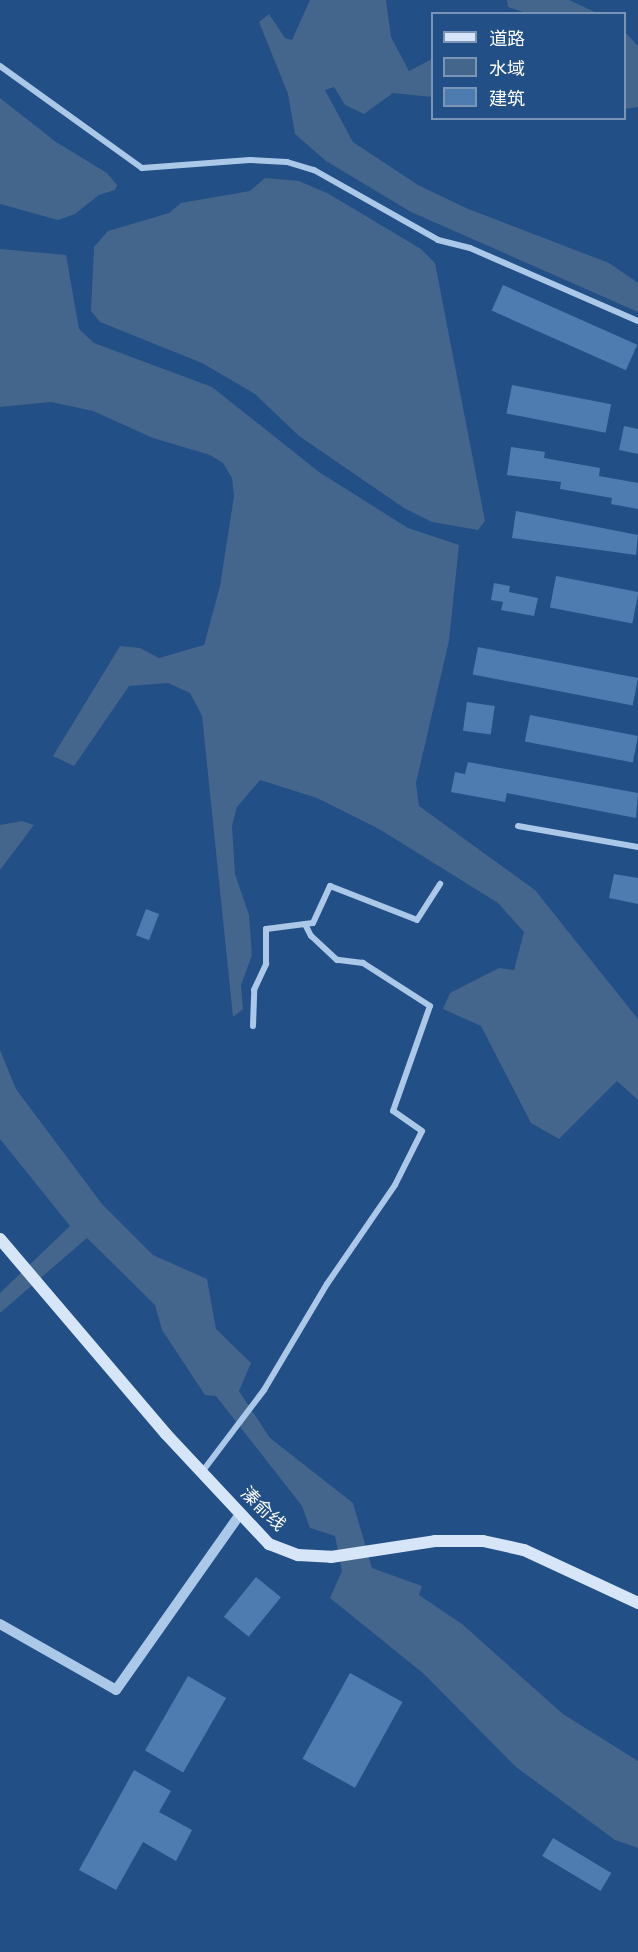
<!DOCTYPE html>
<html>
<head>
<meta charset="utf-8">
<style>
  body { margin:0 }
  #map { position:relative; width:638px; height:1952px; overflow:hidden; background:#214f86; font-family:"Fira Sans","Noto Sans SC",sans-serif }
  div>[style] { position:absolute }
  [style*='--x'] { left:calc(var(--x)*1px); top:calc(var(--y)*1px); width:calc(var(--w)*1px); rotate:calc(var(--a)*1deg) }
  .water>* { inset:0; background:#44658c }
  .building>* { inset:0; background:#4e7bb0; transform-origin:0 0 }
  .minor>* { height:6px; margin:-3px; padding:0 3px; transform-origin:3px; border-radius:3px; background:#abc8e9 }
  .tertiary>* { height:10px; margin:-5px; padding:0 5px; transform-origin:5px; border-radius:5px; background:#abc8e9 }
  .secondary>* { height:12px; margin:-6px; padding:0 6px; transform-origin:6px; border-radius:6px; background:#d6e5f7 }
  span { translate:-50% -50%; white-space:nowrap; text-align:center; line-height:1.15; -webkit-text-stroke:4.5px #214f86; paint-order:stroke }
  .street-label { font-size:18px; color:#fff }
  .legend { position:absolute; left:431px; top:12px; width:195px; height:108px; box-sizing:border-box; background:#214f86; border:2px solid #7a95b6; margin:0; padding:8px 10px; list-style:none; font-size:18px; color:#fff }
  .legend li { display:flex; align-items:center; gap:12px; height:30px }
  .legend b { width:30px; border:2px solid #7a95b6 }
</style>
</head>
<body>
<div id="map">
  <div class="water">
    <div style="clip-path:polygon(310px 0,386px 0,391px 37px,409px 71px,432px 59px,432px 97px,393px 93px,364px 114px,345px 105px,334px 87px,325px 90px,353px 142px,418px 185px,466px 208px,609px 263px,638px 283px,638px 312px,411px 212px,326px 161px,295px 134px,288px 94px,259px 22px,269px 14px,285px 38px,292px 40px)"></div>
    <div style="clip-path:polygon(507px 0,569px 0,597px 13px,526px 13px,508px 7px)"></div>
    <div style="clip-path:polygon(625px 32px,638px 46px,638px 107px,625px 109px)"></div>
    <div style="clip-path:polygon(0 98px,56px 142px,107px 173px,117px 185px,115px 190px,99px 195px,75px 214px,58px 220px,0 204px)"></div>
    <div style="clip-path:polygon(265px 178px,299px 181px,329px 194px,421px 249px,435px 263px,485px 521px,478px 530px,432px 522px,404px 508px,299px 436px,255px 394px,202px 363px,100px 322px,91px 311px,94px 247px,108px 231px,169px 213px,181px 203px,250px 191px)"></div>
    <div style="clip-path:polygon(0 249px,66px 255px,79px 329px,94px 343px,212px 387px,319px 472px,408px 528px,459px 545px,449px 641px,416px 783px,419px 806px,535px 890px,638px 1019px,638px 1100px,617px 1081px,559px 1139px,531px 1123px,481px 1026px,443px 1009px,450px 993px,499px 968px,514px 970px,524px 932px,498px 903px,379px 829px,317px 798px,260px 780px,237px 807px,232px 826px,235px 874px,249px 915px,252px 955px,241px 985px,243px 1009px,233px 1017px,202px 716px,190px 693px,168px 683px,129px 686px,74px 766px,53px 756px,120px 646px,140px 648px,159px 658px,204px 645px,220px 586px,234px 496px,232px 478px,223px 463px,210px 455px,153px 438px,93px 411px,51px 402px,0 407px)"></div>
    <div style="clip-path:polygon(22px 821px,34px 825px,0 870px,0 825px)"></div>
    <div style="clip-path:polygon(0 1050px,16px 1089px,102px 1204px,153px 1255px,207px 1279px,216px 1329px,251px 1363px,239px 1391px,270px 1438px,353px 1503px,372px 1568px,422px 1586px,419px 1595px,462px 1624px,563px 1714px,638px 1761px,638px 1848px,615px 1840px,516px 1767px,424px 1674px,330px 1598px,342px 1571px,335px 1536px,310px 1528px,302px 1506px,216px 1396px,205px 1395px,162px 1330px,155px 1305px,87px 1238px,0 1313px,0 1293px,70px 1226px,0 1139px)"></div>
  </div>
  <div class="building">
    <div style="left:503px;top:285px;width:147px;height:28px;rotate:24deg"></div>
    <div style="left:512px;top:385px;width:101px;height:29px;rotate:11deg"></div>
    <div style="clip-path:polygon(624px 426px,638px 429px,638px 454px,619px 450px)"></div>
    <div style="clip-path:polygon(511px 447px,545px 452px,544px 458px,600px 468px,599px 476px,638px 483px,638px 509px,611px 504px,612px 498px,560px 489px,561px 482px,507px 475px)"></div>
    <div style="clip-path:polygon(516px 511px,638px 535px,636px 555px,512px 538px)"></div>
    <div style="left:556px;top:576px;width:84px;height:32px;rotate:11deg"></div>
    <div style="clip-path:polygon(494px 583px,510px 586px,509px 592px,538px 598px,534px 616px,501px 610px,503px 602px,491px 600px)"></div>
    <div style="left:478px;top:647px;width:163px;height:28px;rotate:11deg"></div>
    <div style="left:467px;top:702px;width:28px;height:29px;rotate:8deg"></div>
    <div style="left:530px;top:715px;width:110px;height:27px;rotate:11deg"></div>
    <div style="clip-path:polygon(468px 762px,638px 793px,636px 818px,507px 793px,505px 802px,451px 792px,455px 772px,465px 774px)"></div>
    <div style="clip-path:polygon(614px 874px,638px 878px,638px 904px,609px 898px)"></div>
    <div style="left:146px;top:909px;width:14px;height:28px;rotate:21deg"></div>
    <div style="left:256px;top:1577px;width:32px;height:51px;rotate:39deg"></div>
    <div style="left:350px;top:1673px;width:60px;height:98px;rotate:29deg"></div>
    <div style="left:188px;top:1676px;width:44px;height:86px;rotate:30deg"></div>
    <div style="clip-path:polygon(134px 1770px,171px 1791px,159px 1812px,192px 1830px,176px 1861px,143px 1842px,116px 1890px,79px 1870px)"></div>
    <div style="left:553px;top:1838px;width:68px;height:21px;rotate:31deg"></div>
  </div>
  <div class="minor">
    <div style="--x:0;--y:66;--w:175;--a:35.7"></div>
    <div style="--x:142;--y:168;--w:108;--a:-4.2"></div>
    <div style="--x:250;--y:160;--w:37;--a:3"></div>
    <div style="--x:287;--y:162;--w:28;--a:17"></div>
    <div style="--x:314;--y:170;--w:142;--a:29.4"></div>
    <div style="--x:438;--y:240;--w:33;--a:14"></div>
    <div style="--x:470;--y:248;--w:183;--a:23.5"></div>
    <div style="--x:518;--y:826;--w:122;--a:9.9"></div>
    <div style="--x:253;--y:1026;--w:36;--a:-88"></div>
    <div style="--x:254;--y:990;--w:29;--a:-65"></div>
    <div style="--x:266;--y:964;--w:35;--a:-90"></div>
    <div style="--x:266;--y:929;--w:47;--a:-7.3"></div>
    <div style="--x:313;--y:923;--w:41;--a:-65.3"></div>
    <div style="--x:330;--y:886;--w:93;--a:21.3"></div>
    <div style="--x:417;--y:920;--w:43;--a:-57.4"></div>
    <div style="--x:202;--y:1472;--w:103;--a:-52.9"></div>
    <div style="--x:264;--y:1390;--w:123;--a:-59.3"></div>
    <div style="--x:327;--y:1284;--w:120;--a:-55.5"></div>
    <div style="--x:395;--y:1185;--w:60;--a:-63.4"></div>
    <div style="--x:422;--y:1131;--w:35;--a:-145"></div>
    <div style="--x:393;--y:1111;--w:111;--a:-70.6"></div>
    <div style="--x:430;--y:1006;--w:80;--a:-147.3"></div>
    <div style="--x:363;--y:963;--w:26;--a:-173"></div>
    <div style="--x:337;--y:960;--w:35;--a:-137"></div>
    <div style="--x:311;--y:936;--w:13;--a:-117"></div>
  </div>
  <div class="tertiary">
    <div style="--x:0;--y:1624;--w:133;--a:29.6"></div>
    <div style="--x:116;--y:1690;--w:215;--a:-54.8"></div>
  </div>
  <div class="secondary">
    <div style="--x:0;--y:1239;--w:256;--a:49.6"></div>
    <div style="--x:166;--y:1434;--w:151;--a:46.9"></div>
    <div style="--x:269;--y:1544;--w:31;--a:21"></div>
    <div style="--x:298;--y:1555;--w:33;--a:3"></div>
    <div style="--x:331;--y:1557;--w:105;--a:-8.7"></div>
    <div style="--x:435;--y:1541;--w:48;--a:0"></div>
    <div style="--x:483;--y:1541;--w:42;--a:12.4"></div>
    <div style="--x:524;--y:1550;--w:126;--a:24.9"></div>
  </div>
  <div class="street-label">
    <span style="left:263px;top:1509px;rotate:44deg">溱俞线</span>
  </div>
  <ul class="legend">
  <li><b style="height:8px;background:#d6e5f7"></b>道路</li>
  <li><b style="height:16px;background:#44658c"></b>水域</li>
  <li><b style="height:16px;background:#4e7bb0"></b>建筑</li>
  </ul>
</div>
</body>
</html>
